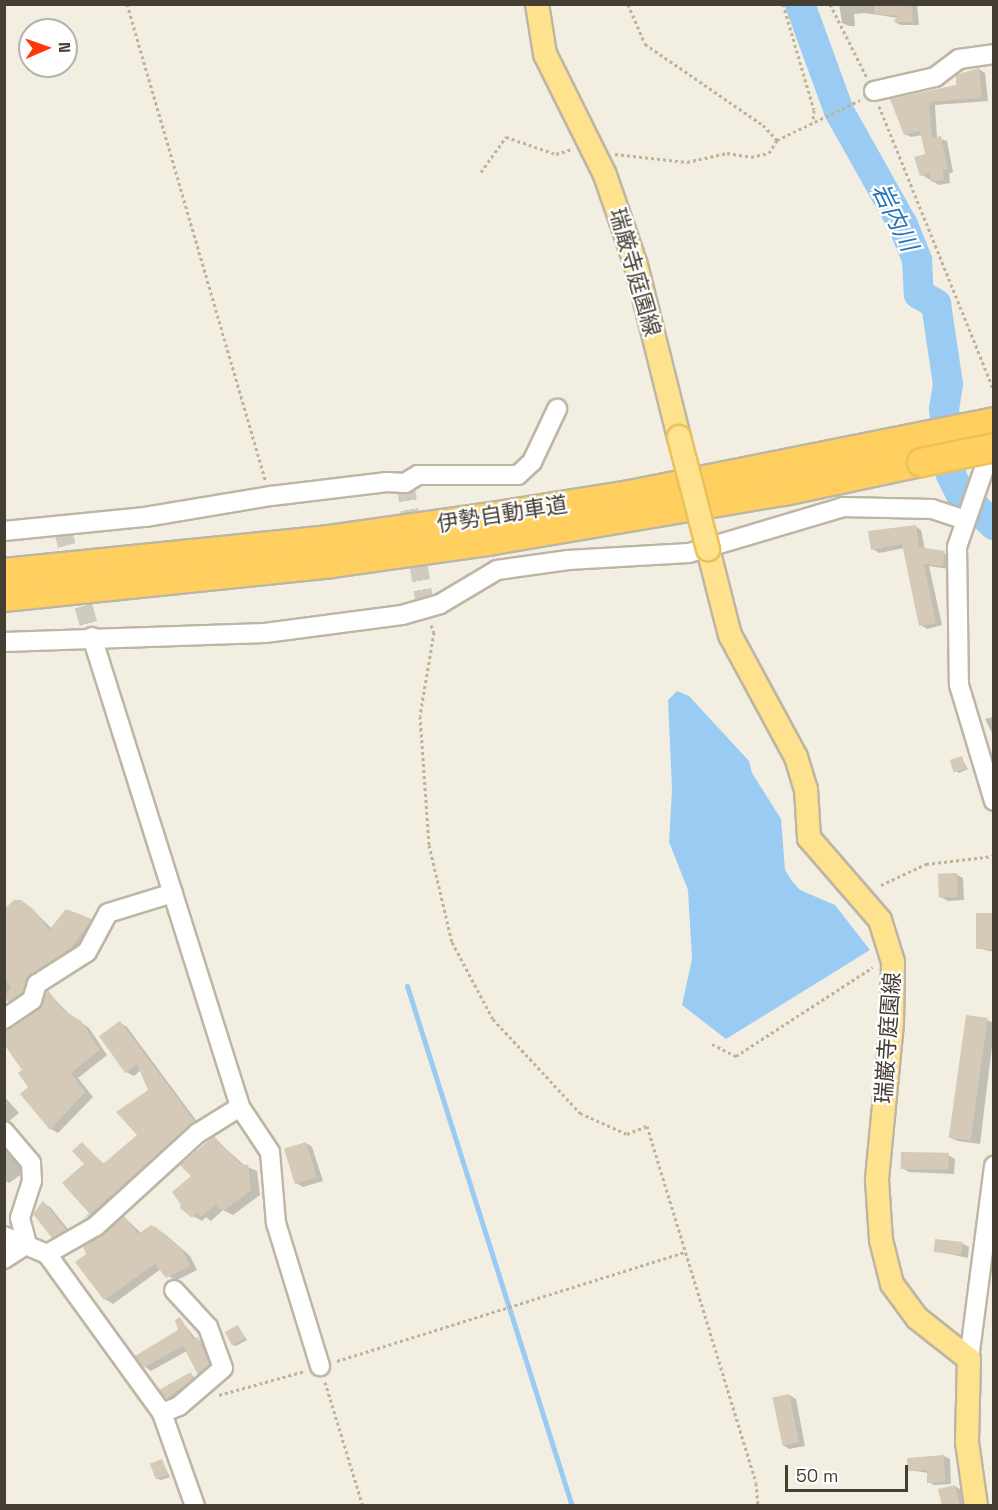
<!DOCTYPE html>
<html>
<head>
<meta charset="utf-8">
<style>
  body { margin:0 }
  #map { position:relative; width:998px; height:1510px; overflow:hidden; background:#f2eee2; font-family:"Space Grotesk","Noto Sans JP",sans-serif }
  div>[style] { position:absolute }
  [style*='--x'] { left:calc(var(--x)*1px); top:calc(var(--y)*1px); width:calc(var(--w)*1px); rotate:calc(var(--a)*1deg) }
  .water>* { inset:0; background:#9accf3 }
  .shadow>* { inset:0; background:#0003 }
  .stream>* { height:5px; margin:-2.5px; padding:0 2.5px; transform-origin:2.5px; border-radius:2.5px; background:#9accf3 }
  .river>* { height:30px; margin:-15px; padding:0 15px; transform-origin:15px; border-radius:15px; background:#9accf3 }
  .building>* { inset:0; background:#d4cab7; transform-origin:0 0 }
  .minor-tunnel>* { height:18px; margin-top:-9px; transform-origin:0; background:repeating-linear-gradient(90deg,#cfcbbf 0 18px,transparent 0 27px) }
  .path>* { height:3px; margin-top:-1.5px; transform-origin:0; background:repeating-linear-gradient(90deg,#c0b295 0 3px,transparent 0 6px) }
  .roads { filter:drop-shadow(2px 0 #beb6a5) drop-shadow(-2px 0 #beb6a5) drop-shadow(0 2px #beb6a5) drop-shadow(0 -2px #beb6a5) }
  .minor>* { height:18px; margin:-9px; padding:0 9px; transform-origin:9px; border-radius:9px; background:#fff }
  .major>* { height:22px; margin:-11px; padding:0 11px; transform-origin:11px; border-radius:11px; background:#ffe28e }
  .highway>* { height:27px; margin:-13.5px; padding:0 13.5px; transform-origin:13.5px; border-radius:13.5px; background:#ffcf60 }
  .bridges { filter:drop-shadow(2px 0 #e9c259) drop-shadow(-2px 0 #e9c259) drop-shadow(0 2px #e9c259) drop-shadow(0 -2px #e9c259) }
  .major-bridge>* { height:22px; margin:-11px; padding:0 11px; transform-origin:11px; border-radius:11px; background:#ffe28e }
  .highway-bridge>* { height:27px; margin:-13.5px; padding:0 13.5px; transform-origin:13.5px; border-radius:13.5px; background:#ffcf60 }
  span { translate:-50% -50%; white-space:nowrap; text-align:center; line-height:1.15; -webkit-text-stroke:4.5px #fff; paint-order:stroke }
  .street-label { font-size:22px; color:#443e33 }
  .water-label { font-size:24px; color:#2775b4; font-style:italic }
  .frame { position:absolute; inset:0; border:6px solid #443e33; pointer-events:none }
  .north { position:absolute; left:18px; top:18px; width:60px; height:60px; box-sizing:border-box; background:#fff; border:2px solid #b4b2ad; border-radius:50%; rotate:88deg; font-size:16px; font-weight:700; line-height:24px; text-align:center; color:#443e33 }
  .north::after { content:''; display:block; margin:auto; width:21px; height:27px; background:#ff380c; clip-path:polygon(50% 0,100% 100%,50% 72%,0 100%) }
  .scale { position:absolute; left:785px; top:1465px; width:123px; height:27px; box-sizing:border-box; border:3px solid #443e33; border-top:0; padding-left:8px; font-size:18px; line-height:21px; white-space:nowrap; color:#443e33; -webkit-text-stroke:4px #fff; paint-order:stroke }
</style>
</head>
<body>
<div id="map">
  <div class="water">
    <div style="clip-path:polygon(677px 691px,689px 696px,749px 761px,752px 773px,781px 819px,785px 870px,792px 881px,800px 890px,835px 905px,870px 950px,726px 1039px,682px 1005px,692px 959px,688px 890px,669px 842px,672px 790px,668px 700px)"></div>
  </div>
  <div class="shadow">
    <div style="clip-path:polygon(839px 4px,917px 4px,919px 25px,901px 25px,895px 22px,898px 18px,865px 13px,854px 14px,855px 26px,849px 26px,842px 23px)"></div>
    <div style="clip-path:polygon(979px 69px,985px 73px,988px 101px,935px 105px,937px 138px,947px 141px,953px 172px,949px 174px,950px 183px,939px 185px,922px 175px,927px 155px,922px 135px,911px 137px,905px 134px,892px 100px,957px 86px)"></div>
    <div style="clip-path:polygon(992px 246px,994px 246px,994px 282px,993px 282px)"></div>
    <div style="clip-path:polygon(915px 526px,921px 530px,925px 549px,951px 555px,949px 569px,929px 566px,942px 625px,927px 629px,921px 625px,904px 548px,879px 553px,873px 549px)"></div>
    <div style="clip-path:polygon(994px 717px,994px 737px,985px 719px)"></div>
    <div style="clip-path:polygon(961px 758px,968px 769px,959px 773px,956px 771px)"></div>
    <div style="clip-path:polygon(956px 874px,963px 878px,964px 900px,948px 901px,941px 897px)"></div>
    <div style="clip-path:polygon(29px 906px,52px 929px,67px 911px,98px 925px,80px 951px,17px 1006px,4px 999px,4px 911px)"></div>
    <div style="clip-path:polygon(978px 914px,994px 914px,994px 952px,977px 948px)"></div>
    <div style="clip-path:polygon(48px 992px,70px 1015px,89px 1028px,107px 1055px,78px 1078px,93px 1097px,58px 1133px,51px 1129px,25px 1070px)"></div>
    <div style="clip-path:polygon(987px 1020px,994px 1023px,994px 1030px,980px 1144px,958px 1141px,951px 1138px)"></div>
    <div style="clip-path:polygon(120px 1023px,127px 1027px,201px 1127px,91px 1223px,85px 1220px,91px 1213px,64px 1183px,86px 1164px,82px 1144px,105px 1165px,139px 1135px,150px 1091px,141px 1070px,134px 1076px,126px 1072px)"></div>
    <div style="clip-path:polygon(4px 1096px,19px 1113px,4px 1125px)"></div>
    <div style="clip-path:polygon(214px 1138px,245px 1166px,257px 1171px,260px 1195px,233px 1215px,223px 1210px,211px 1221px,206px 1217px,202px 1221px,193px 1216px,193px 1176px)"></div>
    <div style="clip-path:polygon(306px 1143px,312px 1147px,323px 1181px,303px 1187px,296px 1183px)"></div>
    <div style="clip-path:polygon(4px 1146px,26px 1171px,9px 1183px,4px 1180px)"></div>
    <div style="clip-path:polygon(948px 1155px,955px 1159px,954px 1174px,909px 1172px,902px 1168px)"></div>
    <div style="clip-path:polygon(43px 1203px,50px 1207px,72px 1234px,60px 1241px,53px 1237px)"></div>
    <div style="clip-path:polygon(124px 1217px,141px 1233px,151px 1226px,165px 1234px,190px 1256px,197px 1270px,175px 1281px,161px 1269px,113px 1304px,105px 1299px,88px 1254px)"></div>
    <div style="clip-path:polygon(962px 1243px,969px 1247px,968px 1258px,935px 1251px)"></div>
    <div style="clip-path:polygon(180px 1319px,196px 1339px,205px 1342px,216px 1369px,205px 1378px,199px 1374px,187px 1351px,151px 1371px,145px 1367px,180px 1330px)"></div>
    <div style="clip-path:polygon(238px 1327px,247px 1340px,236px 1346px,233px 1345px)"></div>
    <div style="clip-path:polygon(191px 1374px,199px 1383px,174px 1402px,167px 1398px)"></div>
    <div style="clip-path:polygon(789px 1395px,796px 1399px,805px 1446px,789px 1449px,783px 1445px)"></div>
    <div style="clip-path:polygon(944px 1456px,950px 1459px,951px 1484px,934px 1485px,929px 1482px,928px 1473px,909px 1470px)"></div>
    <div style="clip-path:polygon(162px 1461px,170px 1477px,161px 1480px,158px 1479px)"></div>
    <div style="clip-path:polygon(955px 1486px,963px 1491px,966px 1506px,943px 1506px)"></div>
  </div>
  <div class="stream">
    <div style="--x:407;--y:986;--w:546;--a:72.4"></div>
  </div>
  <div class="river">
    <div style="--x:800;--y:4;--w:114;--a:70"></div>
    <div style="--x:839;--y:111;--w:131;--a:60.7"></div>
    <div style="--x:903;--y:225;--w:38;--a:68"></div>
    <div style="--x:917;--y:260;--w:34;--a:87"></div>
    <div style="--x:919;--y:294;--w:20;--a:30"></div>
    <div style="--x:936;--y:304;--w:81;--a:81.5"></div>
    <div style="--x:948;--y:384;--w:25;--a:99"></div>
    <div style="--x:944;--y:409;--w:66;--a:83.9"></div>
    <div style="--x:951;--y:475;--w:20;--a:63"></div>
    <div style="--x:960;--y:493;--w:47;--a:43.3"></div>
  </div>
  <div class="building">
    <div style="clip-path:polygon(874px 4px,911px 4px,913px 22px,893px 22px,898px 16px,874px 14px)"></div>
    <div style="clip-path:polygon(979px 68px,982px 98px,929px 102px,932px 138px,941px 136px,948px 169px,943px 170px,944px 180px,931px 182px,929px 173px,920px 176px,914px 157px,925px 154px,920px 131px,904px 135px,890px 99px,956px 85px,956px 75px)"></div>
    <div style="clip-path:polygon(916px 525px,919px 547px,945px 551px,943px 566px,924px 564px,936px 623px,919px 626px,902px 544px,871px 550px,868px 531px)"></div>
    <div style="left:962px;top:756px;width:13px;height:13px;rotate:72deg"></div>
    <div style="left:957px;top:873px;width:24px;height:19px;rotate:88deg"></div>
    <div style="clip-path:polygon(14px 900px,21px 900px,34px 910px,49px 930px,66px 909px,92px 919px,72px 947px,31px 975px,22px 993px,9px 1002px,4px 998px,11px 987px,4px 978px,4px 909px)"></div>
    <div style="left:976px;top:913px;width:17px;height:36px"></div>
    <div style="clip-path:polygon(48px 990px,62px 1009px,81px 1021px,100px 1050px,71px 1073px,85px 1092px,50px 1130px,20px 1094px,28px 1087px,18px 1073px,22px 1070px,4px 1044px,4px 1030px,38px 1009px)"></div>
    <div style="left:966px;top:1015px;width:22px;height:124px;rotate:8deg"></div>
    <div style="clip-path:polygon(120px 1021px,195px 1122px,83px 1220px,89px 1213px,62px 1183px,84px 1164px,72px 1151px,82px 1142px,103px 1164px,137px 1135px,116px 1112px,148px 1090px,137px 1064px,125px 1073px,99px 1036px)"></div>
    <div style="clip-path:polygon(214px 1136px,240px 1164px,248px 1165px,251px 1190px,223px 1211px,216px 1204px,201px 1217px,197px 1213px,192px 1218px,180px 1208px,181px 1205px,172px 1192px,191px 1176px,180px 1165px)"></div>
    <div style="left:306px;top:1142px;width:37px;height:23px;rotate:73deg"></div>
    <div style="left:901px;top:1152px;width:48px;height:17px;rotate:1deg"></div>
    <div style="clip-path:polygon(43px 1201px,66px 1230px,52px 1238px,33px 1214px)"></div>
    <div style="clip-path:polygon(124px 1216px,138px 1234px,151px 1225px,157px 1228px,182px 1250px,190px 1266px,166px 1278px,155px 1264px,104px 1300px,75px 1262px,86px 1254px,83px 1247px)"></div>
    <div style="left:935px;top:1239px;width:28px;height:13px;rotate:6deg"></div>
    <div style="clip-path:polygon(180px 1317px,193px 1339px,198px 1337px,210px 1365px,198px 1375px,183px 1346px,143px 1368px,135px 1356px,178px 1330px,175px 1320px)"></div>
    <div style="left:238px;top:1325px;width:15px;height:15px;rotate:62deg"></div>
    <div style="clip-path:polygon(191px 1372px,193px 1379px,166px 1399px,159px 1390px)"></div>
    <div style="left:789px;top:1394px;width:49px;height:17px;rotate:78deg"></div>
    <div style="clip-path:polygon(944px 1455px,945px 1482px,927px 1483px,927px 1470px,908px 1471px,907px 1458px)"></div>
    <div style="left:162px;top:1459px;width:17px;height:13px;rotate:69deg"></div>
    <div style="clip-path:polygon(955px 1485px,960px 1506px,942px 1506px,938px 1489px)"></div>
  </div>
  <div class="minor-tunnel">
    <div style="--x:405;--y:483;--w:124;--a:80.7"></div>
    <div style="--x:62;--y:528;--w:113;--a:74.6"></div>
  </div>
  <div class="path">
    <div style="--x:127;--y:4;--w:497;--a:73.8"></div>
    <div style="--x:628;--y:4;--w:43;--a:67"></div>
    <div style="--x:645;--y:44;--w:143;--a:34.5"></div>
    <div style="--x:763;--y:125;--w:21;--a:47"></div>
    <div style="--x:783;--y:4;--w:110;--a:73.7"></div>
    <div style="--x:814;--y:110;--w:12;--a:95"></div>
    <div style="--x:830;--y:4;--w:83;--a:63.4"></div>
    <div style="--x:879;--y:106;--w:307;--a:68"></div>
    <div style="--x:615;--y:154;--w:72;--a:6.3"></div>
    <div style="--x:687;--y:162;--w:41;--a:-12.7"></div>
    <div style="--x:727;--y:153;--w:24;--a:9"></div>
    <div style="--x:751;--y:157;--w:18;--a:-13"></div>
    <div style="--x:769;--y:153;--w:15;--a:-58"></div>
    <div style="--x:777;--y:140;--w:92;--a:-25.7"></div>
    <div style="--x:481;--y:172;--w:43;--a:-54.5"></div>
    <div style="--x:506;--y:137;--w:53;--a:18.8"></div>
    <div style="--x:556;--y:154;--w:17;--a:-17"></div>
    <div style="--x:431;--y:625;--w:8;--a:67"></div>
    <div style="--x:434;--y:632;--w:85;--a:99.5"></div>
    <div style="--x:420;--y:716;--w:129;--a:86"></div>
    <div style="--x:429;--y:845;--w:100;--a:76.7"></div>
    <div style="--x:452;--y:942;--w:87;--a:62"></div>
    <div style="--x:493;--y:1019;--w:128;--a:47.2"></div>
    <div style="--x:580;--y:1113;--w:51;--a:24.1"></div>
    <div style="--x:627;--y:1134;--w:22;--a:-22"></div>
    <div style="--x:647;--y:1126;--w:373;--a:73"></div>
    <div style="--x:756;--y:1483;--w:23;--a:85"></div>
    <div style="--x:881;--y:885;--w:50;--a:-25"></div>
    <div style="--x:926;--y:864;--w:68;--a:-6.7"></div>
    <div style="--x:712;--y:1044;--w:27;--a:27"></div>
    <div style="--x:736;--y:1056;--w:163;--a:-33"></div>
    <div style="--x:337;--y:1361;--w:365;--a:-17.4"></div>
    <div style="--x:325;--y:1382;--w:130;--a:73"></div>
    <div style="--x:219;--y:1395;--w:89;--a:-15.6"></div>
  </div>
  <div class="roads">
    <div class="minor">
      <div style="--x:874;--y:91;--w:63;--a:-12.9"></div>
      <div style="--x:935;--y:77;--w:30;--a:-37"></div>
      <div style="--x:959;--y:59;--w:35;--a:-8"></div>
      <div style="--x:994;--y:440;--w:113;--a:109.1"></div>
      <div style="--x:957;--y:547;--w:138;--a:89.2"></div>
      <div style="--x:959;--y:685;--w:121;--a:73.2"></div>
      <div style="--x:4;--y:531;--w:142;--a:-5.7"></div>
      <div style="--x:145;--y:517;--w:128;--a:-9.5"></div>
      <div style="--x:271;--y:496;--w:117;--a:-6.9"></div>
      <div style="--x:387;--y:482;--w:18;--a:3"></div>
      <div style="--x:405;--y:483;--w:15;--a:-32"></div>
      <div style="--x:418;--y:475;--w:100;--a:0"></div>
      <div style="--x:518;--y:475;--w:19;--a:-43"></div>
      <div style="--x:532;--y:462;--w:59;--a:-64.7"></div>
      <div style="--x:92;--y:637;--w:493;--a:72.5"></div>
      <div style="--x:240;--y:1107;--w:54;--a:56.3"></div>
      <div style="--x:270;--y:1152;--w:71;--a:85.2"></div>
      <div style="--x:276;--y:1223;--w:150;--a:72.9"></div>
      <div style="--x:4;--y:642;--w:261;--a:-2"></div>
      <div style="--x:265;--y:633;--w:138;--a:-7.5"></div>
      <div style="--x:402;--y:615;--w:40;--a:-16"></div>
      <div style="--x:440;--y:604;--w:66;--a:-30.8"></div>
      <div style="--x:497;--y:570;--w:72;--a:-8"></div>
      <div style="--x:568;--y:560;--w:121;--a:-3.3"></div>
      <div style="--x:689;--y:553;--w:161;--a:-16.6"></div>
      <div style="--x:843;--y:507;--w:89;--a:1.3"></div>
      <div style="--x:932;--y:509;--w:35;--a:18"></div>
      <div style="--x:4;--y:1019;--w:34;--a:-34"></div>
      <div style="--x:32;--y:1000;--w:17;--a:-73"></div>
      <div style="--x:37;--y:984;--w:59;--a:-32.6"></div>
      <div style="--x:87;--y:952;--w:44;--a:-61.7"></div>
      <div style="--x:108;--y:913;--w:68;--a:-17.1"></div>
      <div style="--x:4;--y:1131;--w:42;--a:49.8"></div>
      <div style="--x:31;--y:1163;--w:18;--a:87"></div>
      <div style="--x:32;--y:1181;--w:39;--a:108"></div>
      <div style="--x:20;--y:1218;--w:27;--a:75"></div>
      <div style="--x:4;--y:1236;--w:47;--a:22.7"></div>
      <div style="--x:47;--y:1254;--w:196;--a:54.1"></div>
      <div style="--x:162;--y:1413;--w:99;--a:70.5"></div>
      <div style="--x:47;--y:1254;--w:56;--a:-29.7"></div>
      <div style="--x:96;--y:1226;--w:138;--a:-42.4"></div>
      <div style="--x:198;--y:1133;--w:49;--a:-31.8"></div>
      <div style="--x:4;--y:1259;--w:27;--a:-33"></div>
      <div style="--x:969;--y:1359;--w:195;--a:-82.6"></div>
      <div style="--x:162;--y:1413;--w:18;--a:-22"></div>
      <div style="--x:179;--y:1406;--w:58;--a:-40.8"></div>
      <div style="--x:223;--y:1368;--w:44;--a:-110.1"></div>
      <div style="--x:208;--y:1327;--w:50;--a:-132.6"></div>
    </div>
    <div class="major">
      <div style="--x:537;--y:4;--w:51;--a:80.9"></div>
      <div style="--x:545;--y:54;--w:135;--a:63.6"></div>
      <div style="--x:605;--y:175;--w:95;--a:71"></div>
      <div style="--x:636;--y:265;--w:177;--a:76"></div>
      <div style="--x:708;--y:549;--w:89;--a:75.7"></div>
      <div style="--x:730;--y:635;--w:139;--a:61.6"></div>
      <div style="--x:796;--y:757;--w:34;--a:73"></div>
      <div style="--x:806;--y:789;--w:49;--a:86.5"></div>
      <div style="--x:809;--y:838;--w:108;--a:49.1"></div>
      <div style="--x:880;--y:920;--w:44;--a:72.8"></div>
      <div style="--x:893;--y:962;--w:61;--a:90.9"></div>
      <div style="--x:892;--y:1023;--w:158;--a:95.5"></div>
      <div style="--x:877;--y:1180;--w:60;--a:86.2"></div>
      <div style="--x:881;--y:1240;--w:45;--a:76"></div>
      <div style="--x:892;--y:1284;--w:42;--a:53.7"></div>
      <div style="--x:917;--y:1318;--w:66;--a:38.3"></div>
      <div style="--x:969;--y:1359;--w:83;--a:91.4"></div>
      <div style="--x:967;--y:1442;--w:65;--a:82"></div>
    </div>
    <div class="highway">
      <div style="--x:4;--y:572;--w:325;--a:-5.8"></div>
      <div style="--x:327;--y:539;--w:159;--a:-8"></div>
      <div style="--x:484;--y:517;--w:147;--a:-9"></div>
      <div style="--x:629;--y:494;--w:372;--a:-11.3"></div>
      <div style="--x:4;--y:597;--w:329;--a:-5.9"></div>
      <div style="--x:331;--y:563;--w:158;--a:-8"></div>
      <div style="--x:487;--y:541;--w:301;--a:-9.6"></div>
      <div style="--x:784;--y:491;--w:140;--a:-12"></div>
    </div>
  </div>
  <div class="bridges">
    <div class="major-bridge">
      <div style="--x:679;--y:437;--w:116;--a:75.5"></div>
    </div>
    <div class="highway-bridge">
      <div style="--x:921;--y:462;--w:75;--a:-11.6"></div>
    </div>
  </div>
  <div class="street-label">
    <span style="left:635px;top:272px;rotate:74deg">瑞厳寺庭園線</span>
    <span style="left:502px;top:514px;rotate:-9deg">伊勢自動車道</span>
    <span style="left:888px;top:1038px;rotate:-86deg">瑞巌寺庭園線</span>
  </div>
  <div class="water-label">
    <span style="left:895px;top:217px;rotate:64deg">岩内川</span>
  </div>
  <div class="frame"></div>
  <div class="north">N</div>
  <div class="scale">50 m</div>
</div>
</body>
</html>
